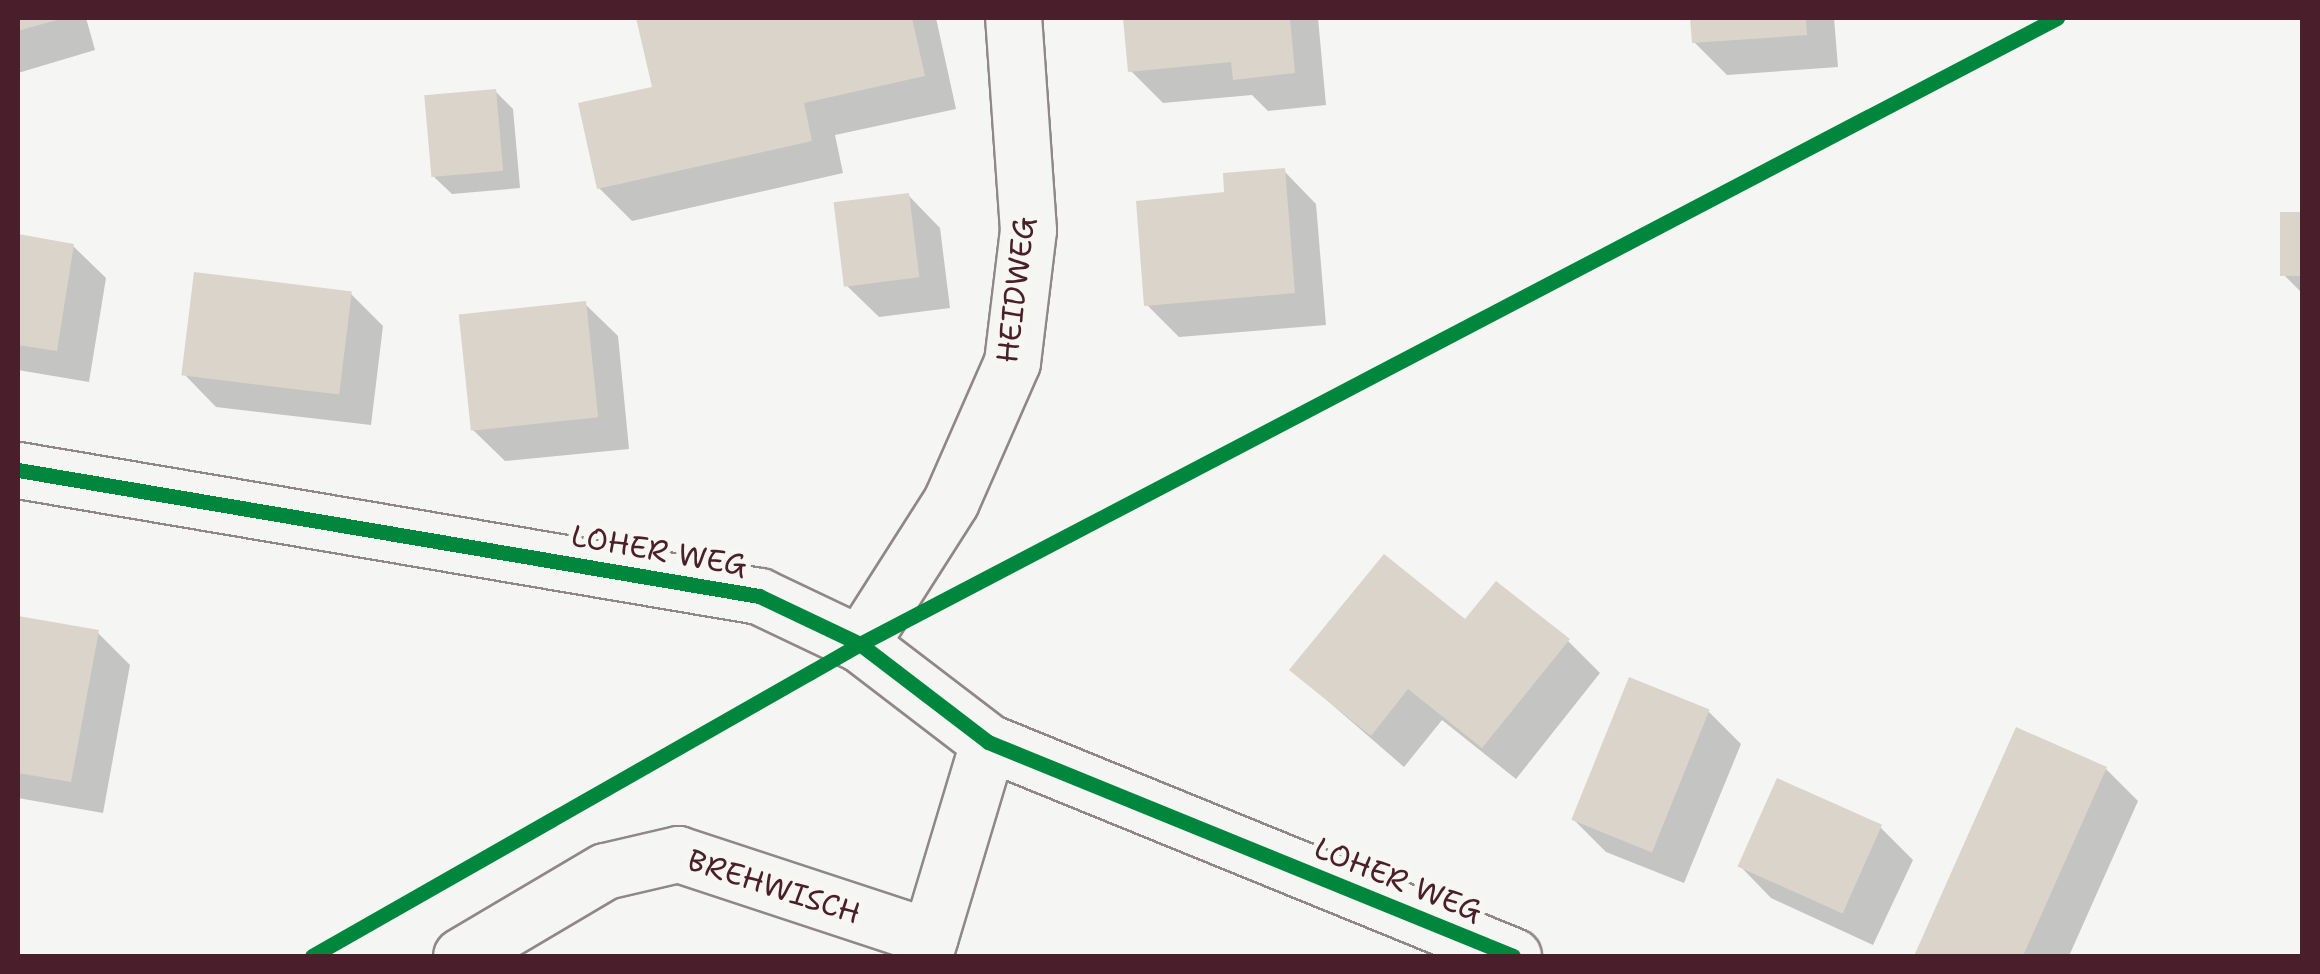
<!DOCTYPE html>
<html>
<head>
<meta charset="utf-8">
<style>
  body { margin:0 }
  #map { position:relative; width:2320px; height:974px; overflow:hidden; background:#f5f5f3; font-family:"Shantell Sans",sans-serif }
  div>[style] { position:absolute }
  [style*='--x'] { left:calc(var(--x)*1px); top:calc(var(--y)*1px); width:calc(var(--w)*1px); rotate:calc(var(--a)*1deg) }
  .shadow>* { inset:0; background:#0003 }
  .building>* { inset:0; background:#dbd4cb; transform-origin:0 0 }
  .roads { filter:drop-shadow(2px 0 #8f8788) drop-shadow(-2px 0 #8f8788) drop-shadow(0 2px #8f8788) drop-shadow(0 -2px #8f8788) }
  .street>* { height:55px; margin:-27.5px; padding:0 27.5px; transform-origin:27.5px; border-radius:27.5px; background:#f5f5f3 }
  .cycleway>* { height:15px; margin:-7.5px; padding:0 7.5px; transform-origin:7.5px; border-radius:7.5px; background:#00873e }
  span { translate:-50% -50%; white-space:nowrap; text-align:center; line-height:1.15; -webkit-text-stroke:10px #f6f6f2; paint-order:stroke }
  .street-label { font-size:30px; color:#4a1f2b }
  .frame { position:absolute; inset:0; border:20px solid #4a1f2b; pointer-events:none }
</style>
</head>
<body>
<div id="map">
  <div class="shadow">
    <div style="clip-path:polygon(18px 18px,86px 18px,95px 50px,18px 73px)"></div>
    <div style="clip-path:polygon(639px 18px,936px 18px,956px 109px,835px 135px,843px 173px,632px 221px,599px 188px,655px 89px)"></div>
    <div style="clip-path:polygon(1126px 18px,1318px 18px,1326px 105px,1268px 111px,1252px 95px,1163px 103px,1131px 71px)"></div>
    <div style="clip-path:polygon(1692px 18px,1834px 18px,1838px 67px,1727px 75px,1694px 42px)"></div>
    <div style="clip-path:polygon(495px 91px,513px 109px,520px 188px,452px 194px,434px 177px)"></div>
    <div style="clip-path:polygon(1284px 171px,1316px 204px,1326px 325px,1179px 337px,1147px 305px,1227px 194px)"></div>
    <div style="clip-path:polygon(908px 195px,940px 228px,950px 308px,879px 317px,846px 285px)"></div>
    <div style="clip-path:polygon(2302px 214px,2302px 293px,2285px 276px,2282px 215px)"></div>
    <div style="clip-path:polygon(18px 237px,73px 246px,106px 278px,89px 382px,18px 370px)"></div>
    <div style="clip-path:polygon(351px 294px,383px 326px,371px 425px,216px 407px,184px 374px)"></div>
    <div style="clip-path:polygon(585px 304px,618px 336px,629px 449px,505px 461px,472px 429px)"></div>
    <div style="clip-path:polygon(18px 618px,97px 632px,130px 665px,103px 813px,18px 798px)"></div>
    <div style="clip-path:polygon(1568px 641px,1600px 673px,1516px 779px,1442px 720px,1404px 767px,1292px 670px)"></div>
    <div style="clip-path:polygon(1709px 712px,1741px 744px,1684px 883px,1606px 852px,1574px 820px)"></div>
    <div style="clip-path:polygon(2017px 730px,2106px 769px,2138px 801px,2069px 956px,1916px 956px)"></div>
    <div style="clip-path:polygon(1880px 827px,1913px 860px,1873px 945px,1771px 898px,1739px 865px)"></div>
  </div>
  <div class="building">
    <div style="clip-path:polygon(18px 18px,60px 18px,60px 19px,18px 31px)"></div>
    <div style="clip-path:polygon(636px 18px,912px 18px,925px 76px,804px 103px,812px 141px,597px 189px,578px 103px,652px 87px)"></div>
    <div style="clip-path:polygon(1123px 18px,1290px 18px,1295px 73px,1233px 80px,1231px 62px,1128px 72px)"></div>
    <div style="clip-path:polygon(1690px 18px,1806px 18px,1807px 35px,1692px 43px)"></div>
    <div style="left:496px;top:89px;width:82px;height:72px;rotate:85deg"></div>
    <div style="clip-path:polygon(1285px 168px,1295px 293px,1144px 306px,1136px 201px,1224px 192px,1223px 173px)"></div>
    <div style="left:909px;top:193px;width:85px;height:76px;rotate:83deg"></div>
    <div style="left:2302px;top:212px;width:64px;height:22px;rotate:90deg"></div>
    <div style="clip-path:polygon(18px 234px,74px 244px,57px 351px,18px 345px)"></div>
    <div style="left:194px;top:272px;width:159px;height:104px;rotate:7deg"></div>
    <div style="left:586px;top:301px;width:117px;height:128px;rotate:84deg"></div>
    <div style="clip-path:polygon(1384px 554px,1465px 619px,1496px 581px,1570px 639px,1482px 748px,1408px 689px,1371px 736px,1289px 670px)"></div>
    <div style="clip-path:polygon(18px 616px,99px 630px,71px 782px,18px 773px)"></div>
    <div style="left:1629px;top:677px;width:87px;height:154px;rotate:22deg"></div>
    <div style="clip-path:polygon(2016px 727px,2107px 767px,2023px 956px,1914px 956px)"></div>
    <div style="left:1777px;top:778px;width:115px;height:97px;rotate:24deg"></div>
  </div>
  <div class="roads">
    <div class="street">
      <div style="--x:18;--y:470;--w:752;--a:9.65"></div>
      <div style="--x:759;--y:596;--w:112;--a:25.4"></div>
      <div style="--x:860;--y:644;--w:161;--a:37.4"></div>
      <div style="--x:988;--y:742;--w:567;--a:22.18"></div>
      <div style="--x:860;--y:644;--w:169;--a:-57.5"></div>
      <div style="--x:951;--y:501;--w:152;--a:-66.3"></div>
      <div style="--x:1012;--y:362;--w:133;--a:-83.1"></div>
      <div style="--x:1028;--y:230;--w:213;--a:-94"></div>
      <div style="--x:461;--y:956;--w:167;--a:-30.6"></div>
      <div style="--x:605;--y:871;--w:75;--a:-13.1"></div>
      <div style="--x:678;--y:854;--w:265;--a:18.2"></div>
      <div style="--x:924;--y:956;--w:223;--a:-73.3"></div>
    </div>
  </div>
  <div class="cycleway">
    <div style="--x:18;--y:470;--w:752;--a:9.65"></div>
    <div style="--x:759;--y:596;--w:112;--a:25.4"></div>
    <div style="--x:860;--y:644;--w:161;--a:37.4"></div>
    <div style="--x:988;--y:742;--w:567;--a:22.18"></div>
    <div style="--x:312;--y:956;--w:631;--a:-29.65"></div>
    <div style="--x:860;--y:644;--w:1351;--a:-27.61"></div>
  </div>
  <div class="street-label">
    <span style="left:1016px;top:290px;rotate:-83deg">HEIDWEG</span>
    <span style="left:659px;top:551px;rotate:10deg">LOHER WEG</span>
    <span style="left:1398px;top:880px;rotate:22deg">LOHER WEG</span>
    <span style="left:774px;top:887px;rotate:18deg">BREHWISCH</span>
  </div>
  <div class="frame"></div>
</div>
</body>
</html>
